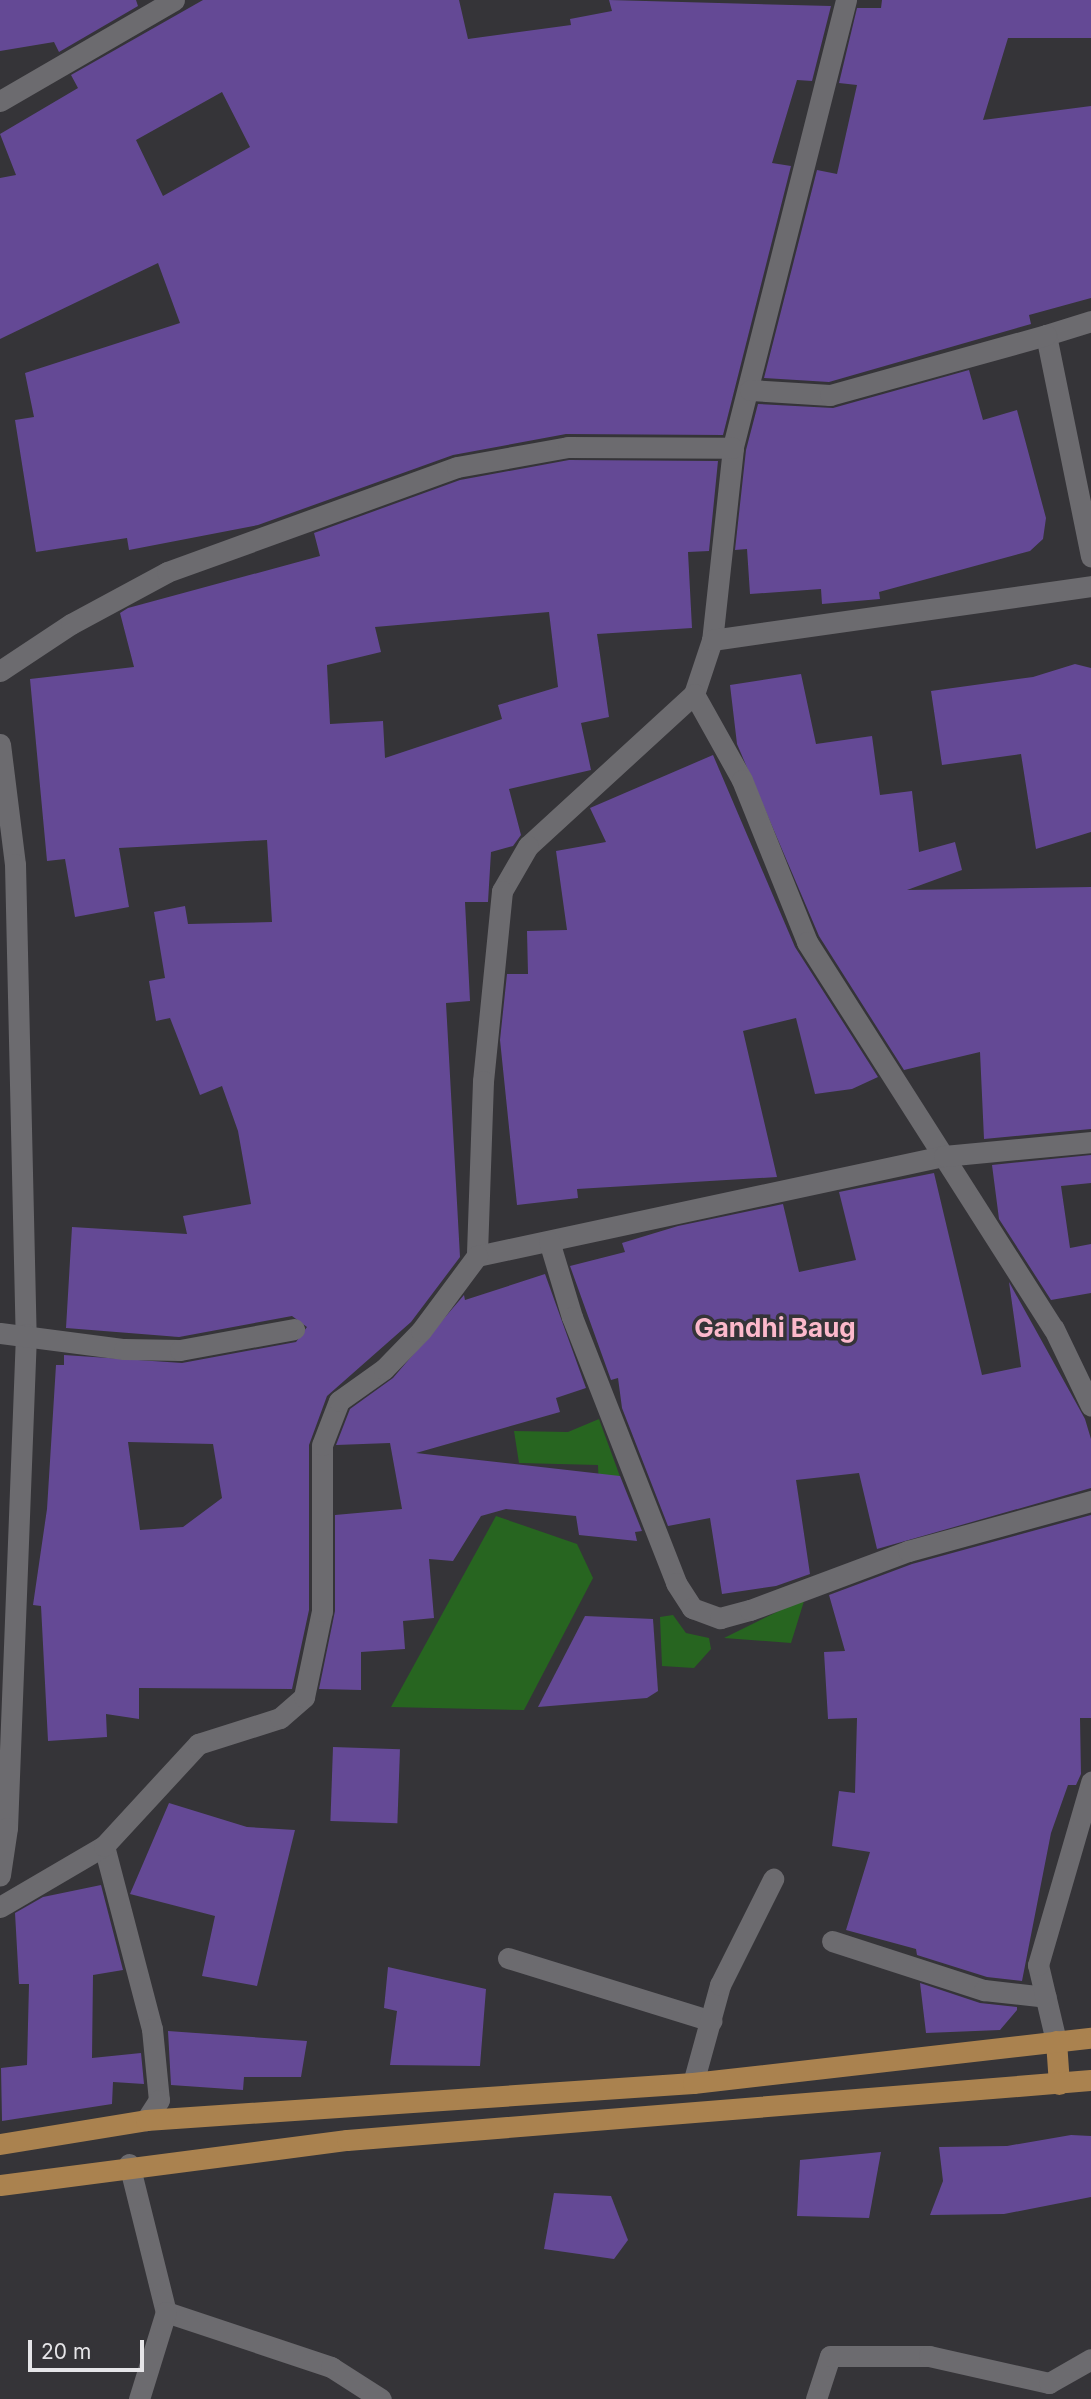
<!DOCTYPE html>
<html>
<head>
<meta charset="utf-8">
<style>
  body { margin:0 }
  #map { position:relative; width:1091px; height:2399px; overflow:hidden; background:#353438; font-family:Inter,sans-serif }
  div>[style] { position:absolute }
  [style*='--x'] { left:calc(var(--x)*1px); top:calc(var(--y)*1px); width:calc(var(--w)*1px); rotate:calc(var(--a)*1deg) }
  .green>* { inset:0; background:#276520 }
  .building>* { inset:0; background:#644995; transform-origin:0 0 }
  .minor>* { height:21px; margin:-10.5px; padding:0 10.5px; transform-origin:10.5px; border-radius:10.5px; background:#6c6b6f }
  .major>* { height:21px; margin:-10.5px; padding:0 10.5px; transform-origin:10.5px; border-radius:10.5px; background:#aa824f }
  span { translate:-50% -50%; white-space:nowrap; text-align:center; line-height:1.15; -webkit-text-stroke:7px #353438; paint-order:stroke }
  .district-label { font-size:26px; color:#fcb9cb; font-weight:700 }
  .scale { position:absolute; left:28px; top:2340px; width:116px; height:32px; box-sizing:border-box; border:4px solid #e6e5e8; border-top:0; padding-left:9px; font-size:21px; line-height:24px; white-space:nowrap; color:#e6e5e8; -webkit-text-stroke:5px #353438; paint-order:stroke }
</style>
</head>
<body>
<div id="map">
  <div class="green">
    <div style="clip-path:polygon(599px 1419px,626px 1493px,599px 1493px,598px 1465px,519px 1463px,514px 1431px,568px 1432px)"></div>
    <div style="clip-path:polygon(496px 1516px,577px 1544px,593px 1578px,524px 1710px,391px 1707px)"></div>
    <div style="clip-path:polygon(805px 1598px,791px 1643px,724px 1638px)"></div>
    <div style="clip-path:polygon(673px 1615px,686px 1633px,709px 1638px,711px 1649px,694px 1668px,662px 1666px,660px 1617px)"></div>
  </div>
  <div class="building">
    <div style="clip-path:polygon(0 0,136px 0,138px 6px,59px 52px,54px 42px,0 51px)"></div>
    <div style="clip-path:polygon(evenodd,203px 0,459px 0,468px 39px,571px 25px,570px 19px,612px 11px,609px 0,831px 6px,812px 81px,797px 80px,772px 163px,791px 166px,723px 435px,566px 434px,453px 455px,258px 525px,129px 550px,127px 538px,36px 552px,15px 420px,34px 417px,25px 373px,180px 323px,158px 263px,0 339px,0 178px,16px 175px,0 134px,78px 88px,71px 75px,203px 0,222px 92px,250px 147px,163px 196px,136px 140px,222px 92px)"></div>
    <div style="clip-path:polygon(882px 0,1091px 0,1091px 38px,1008px 38px,983px 120px,1091px 106px,1091px 298px,1029px 315px,1031px 324px,829px 382px,764px 378px,817px 170px,837px 174px,857px 85px,839px 83px,857px 8px,881px 8px)"></div>
    <div style="clip-path:polygon(969px 370px,983px 420px,1017px 410px,1046px 518px,1043px 539px,1030px 551px,879px 592px,880px 599px,822px 604px,821px 589px,750px 594px,747px 549px,735px 550px,746px 450px,758px 404px,833px 408px)"></div>
    <div style="clip-path:polygon(evenodd,569px 460px,718px 461px,709px 551px,688px 552px,692px 628px,597px 634px,609px 717px,581px 723px,591px 770px,509px 789px,521px 835px,513px 846px,491px 852px,488px 902px,465px 902px,470px 1001px,446px 1003px,460px 1257px,411px 1322px,327px 1396px,309px 1445px,309px 1610px,292px 1689px,139px 1688px,139px 1719px,106px 1714px,107px 1737px,48px 1741px,41px 1606px,33px 1605px,47px 1509px,56px 1365px,64px 1365px,64px 1355px,182px 1363px,296px 1342px,307px 1327px,292px 1316px,179px 1337px,66px 1328px,72px 1227px,187px 1234px,183px 1216px,251px 1204px,238px 1131px,222px 1086px,200px 1095px,170px 1018px,156px 1021px,149px 981px,165px 978px,154px 912px,185px 906px,188px 924px,272px 922px,267px 840px,119px 848px,129px 907px,75px 917px,65px 859px,47px 861px,30px 679px,134px 667px,120px 613px,128px 608px,320px 556px,314px 533px,460px 480px,569px 460px,549px 612px,558px 687px,498px 705px,502px 719px,385px 758px,383px 721px,330px 724px,327px 665px,381px 652px,375px 627px,549px 612px,569px 460px,128px 1442px,213px 1444px,222px 1498px,183px 1527px,140px 1530px,128px 1442px)"></div>
    <div style="clip-path:polygon(1075px 664px,1091px 668px,1091px 832px,1036px 849px,1021px 754px,942px 765px,931px 691px,1033px 677px)"></div>
    <div style="clip-path:polygon(801px 674px,816px 744px,872px 736px,880px 795px,912px 791px,919px 852px,955px 842px,962px 870px,907px 890px,1091px 887px,1091px 1129px,984px 1139px,980px 1052px,904px 1070px,819px 936px,737px 744px,730px 685px)"></div>
    <div style="clip-path:polygon(713px 755px,795px 947px,878px 1077px,852px 1089px,815px 1094px,796px 1018px,743px 1031px,777px 1177px,577px 1189px,578px 1198px,517px 1205px,500px 1040px,507px 974px,528px 974px,527px 931px,567px 930px,556px 851px,606px 842px,590px 808px)"></div>
    <div style="clip-path:polygon(1091px 1155px,1091px 1183px,1061px 1186px,1070px 1248px,1091px 1244px,1091px 1293px,1051px 1300px,999px 1219px,992px 1165px)"></div>
    <div style="clip-path:polygon(934px 1173px,982px 1375px,1021px 1367px,1009px 1282px,1085px 1419px,1091px 1439px,1091px 1488px,877px 1549px,859px 1473px,796px 1480px,810px 1574px,776px 1586px,722px 1594px,710px 1518px,668px 1526px,622px 1408px,618px 1378px,611px 1380px,570px 1266px,625px 1252px,622px 1243px,678px 1226px,783px 1204px,799px 1272px,856px 1260px,839px 1192px)"></div>
    <div style="clip-path:polygon(545px 1274px,586px 1388px,556px 1398px,560px 1412px,416px 1453px,620px 1476px,642px 1531px,635px 1532px,637px 1541px,579px 1535px,576px 1516px,506px 1509px,481px 1516px,453px 1561px,429px 1559px,434px 1618px,403px 1621px,405px 1649px,361px 1652px,361px 1690px,319px 1689px,335px 1611px,335px 1515px,402px 1509px,390px 1443px,336px 1445px,350px 1409px,393px 1378px,464px 1295px,465px 1300px)"></div>
    <div style="clip-path:polygon(1091px 1515px,1091px 1718px,1080px 1718px,1081px 1774px,1076px 1785px,1068px 1785px,1051px 1833px,1022px 1981px,987px 1977px,917px 1955px,916px 1949px,846px 1930px,870px 1852px,832px 1846px,839px 1791px,855px 1793px,857px 1718px,828px 1719px,824px 1652px,845px 1651px,829px 1595px,912px 1564px)"></div>
    <div style="clip-path:polygon(585px 1616px,653px 1619px,658px 1691px,647px 1698px,538px 1707px)"></div>
    <div style="left:333px;top:1747px;width:67px;height:74px;rotate:2deg"></div>
    <div style="clip-path:polygon(169px 1803px,247px 1827px,295px 1830px,257px 1986px,202px 1976px,215px 1916px,130px 1894px)"></div>
    <div style="clip-path:polygon(101px 1885px,123px 1970px,93px 1975px,92px 2058px,141px 2053px,144px 2084px,113px 2082px,112px 2104px,2px 2121px,1px 2068px,27px 2065px,29px 1984px,19px 1984px,15px 1913px,43px 1897px)"></div>
    <div style="clip-path:polygon(388px 1967px,486px 1989px,480px 2066px,390px 2065px,397px 2011px,384px 2008px)"></div>
    <div style="clip-path:polygon(920px 1983px,980px 2003px,1017px 2007px,1017px 2010px,1000px 2030px,926px 2033px)"></div>
    <div style="clip-path:polygon(168px 2031px,307px 2041px,301px 2077px,244px 2077px,243px 2090px,171px 2085px)"></div>
    <div style="clip-path:polygon(1071px 2135px,1091px 2136px,1091px 2197px,1004px 2214px,930px 2215px,943px 2181px,939px 2147px,1007px 2146px)"></div>
    <div style="clip-path:polygon(881px 2152px,869px 2218px,797px 2216px,800px 2160px)"></div>
    <div style="clip-path:polygon(554px 2193px,611px 2196px,628px 2240px,614px 2259px,544px 2249px)"></div>
  </div>
  <div class="minor">
    <div style="--x:846;--y:0;--w:462;--a:104.2"></div>
    <div style="--x:733;--y:448;--w:193;--a:96.2"></div>
    <div style="--x:712;--y:640;--w:57;--a:108.4"></div>
    <div style="--x:694;--y:694;--w:98;--a:60.8"></div>
    <div style="--x:742;--y:780;--w:175;--a:68.1"></div>
    <div style="--x:807;--y:942;--w:459;--a:57.5"></div>
    <div style="--x:1054;--y:1329;--w:85;--a:64.3"></div>
    <div style="--x:0;--y:101;--w:201;--a:-30.1"></div>
    <div style="--x:1091;--y:321;--w:47;--a:162.7"></div>
    <div style="--x:1046;--y:335;--w:226;--a:78.5"></div>
    <div style="--x:750;--y:390;--w:80;--a:3.6"></div>
    <div style="--x:830;--y:395;--w:224;--a:-15.5"></div>
    <div style="--x:712;--y:640;--w:383;--a:-8.1"></div>
    <div style="--x:0;--y:671;--w:85;--a:-33.5"></div>
    <div style="--x:71;--y:624;--w:109;--a:-28.4"></div>
    <div style="--x:167;--y:572;--w:308;--a:-19.9"></div>
    <div style="--x:457;--y:467;--w:113;--a:-10.2"></div>
    <div style="--x:568;--y:447;--w:165;--a:0.3"></div>
    <div style="--x:694;--y:694;--w:225;--a:137.5"></div>
    <div style="--x:528;--y:846;--w:52;--a:120"></div>
    <div style="--x:502;--y:891;--w:191;--a:95.7"></div>
    <div style="--x:483;--y:1081;--w:175;--a:92"></div>
    <div style="--x:477;--y:1256;--w:478;--a:-12.1"></div>
    <div style="--x:944;--y:1156;--w:148;--a:-5.4"></div>
    <div style="--x:0;--y:744;--w:121;--a:82.9"></div>
    <div style="--x:15;--y:864;--w:470;--a:88.7"></div>
    <div style="--x:26;--y:1334;--w:494;--a:92.2"></div>
    <div style="--x:7;--y:1828;--w:48;--a:98.5"></div>
    <div style="--x:549;--y:1241;--w:79;--a:73.2"></div>
    <div style="--x:572;--y:1317;--w:286;--a:68.6"></div>
    <div style="--x:676;--y:1583;--w:30;--a:57"></div>
    <div style="--x:692;--y:1608;--w:30;--a:20"></div>
    <div style="--x:720;--y:1618;--w:31;--a:-15"></div>
    <div style="--x:750;--y:1610;--w:169;--a:-20.5"></div>
    <div style="--x:908;--y:1551;--w:190;--a:-15.3"></div>
    <div style="--x:0;--y:1333;--w:125;--a:7.4"></div>
    <div style="--x:124;--y:1349;--w:56;--a:1"></div>
    <div style="--x:180;--y:1350;--w:116;--a:-10.4"></div>
    <div style="--x:104;--y:1846;--w:189;--a:75.3"></div>
    <div style="--x:152;--y:2029;--w:71;--a:84.4"></div>
    <div style="--x:159;--y:2100;--w:24;--a:123"></div>
    <div style="--x:0;--y:1907;--w:121;--a:-30.4"></div>
    <div style="--x:104;--y:1846;--w:139;--a:-47.3"></div>
    <div style="--x:198;--y:1744;--w:86;--a:-17.6"></div>
    <div style="--x:280;--y:1718;--w:32;--a:-41"></div>
    <div style="--x:304;--y:1697;--w:88;--a:-78.2"></div>
    <div style="--x:322;--y:1611;--w:166;--a:-90"></div>
    <div style="--x:322;--y:1445;--w:47;--a:-68.9"></div>
    <div style="--x:339;--y:1401;--w:55;--a:-35.4"></div>
    <div style="--x:384;--y:1369;--w:53;--a:-45.8"></div>
    <div style="--x:421;--y:1331;--w:94;--a:-53.3"></div>
    <div style="--x:832;--y:1941;--w:160;--a:17.9"></div>
    <div style="--x:984;--y:1990;--w:62;--a:6.4"></div>
    <div style="--x:508;--y:1958;--w:213;--a:17.2"></div>
    <div style="--x:1056;--y:2041;--w:78;--a:-103.3"></div>
    <div style="--x:1038;--y:1965;--w:191;--a:-73.8"></div>
    <div style="--x:693;--y:2083;--w:102;--a:-74.6"></div>
    <div style="--x:720;--y:1985;--w:119;--a:-63.4"></div>
    <div style="--x:129;--y:2164;--w:153;--a:76"></div>
    <div style="--x:166;--y:2312;--w:174;--a:18.4"></div>
    <div style="--x:331;--y:2367;--w:59;--a:32.6"></div>
    <div style="--x:139;--y:2399;--w:91;--a:-72.8"></div>
    <div style="--x:816;--y:2399;--w:45;--a:-72"></div>
    <div style="--x:830;--y:2356;--w:99;--a:0"></div>
    <div style="--x:929;--y:2356;--w:123;--a:12.7"></div>
    <div style="--x:1049;--y:2383;--w:48;--a:-29.7"></div>
  </div>
  <div class="major">
    <div style="--x:1056;--y:2041;--w:43;--a:86"></div>
    <div style="--x:0;--y:2144;--w:148;--a:-9.3"></div>
    <div style="--x:146;--y:2120;--w:548;--a:-3.87"></div>
    <div style="--x:693;--y:2083;--w:401;--a:-6.5"></div>
    <div style="--x:0;--y:2185;--w:350;--a:-7.4"></div>
    <div style="--x:347;--y:2140;--w:746;--a:-4.61"></div>
  </div>
  <div class="district-label">
    <span style="left:775px;top:1328px">Gandhi Baug</span>
  </div>
  <div class="scale">20 m</div>
</div>
</body>
</html>
